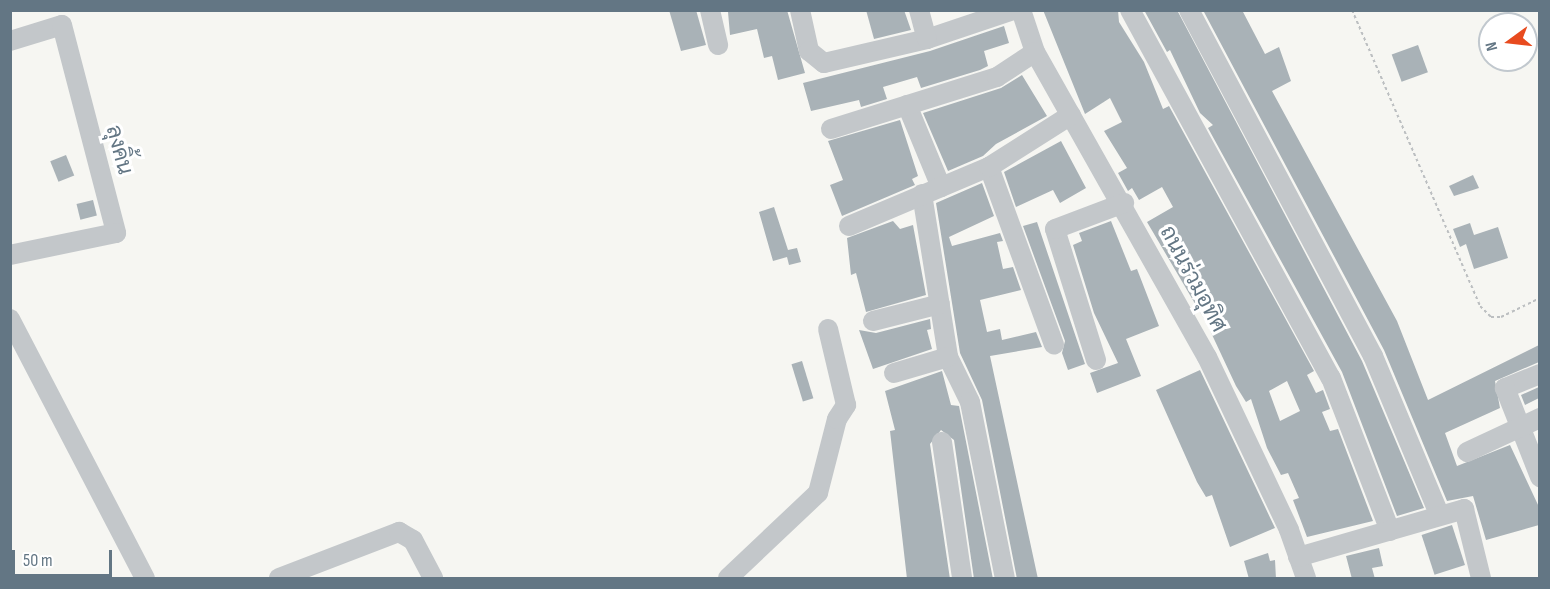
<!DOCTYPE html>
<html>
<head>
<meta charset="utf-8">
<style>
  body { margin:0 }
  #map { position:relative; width:1550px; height:589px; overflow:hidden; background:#f6f6f2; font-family:"Sofia Sans Condensed",Sarabun,sans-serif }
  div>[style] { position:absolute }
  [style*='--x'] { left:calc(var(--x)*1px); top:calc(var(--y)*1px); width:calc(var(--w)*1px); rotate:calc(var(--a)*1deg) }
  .building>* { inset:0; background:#a9b2b7; transform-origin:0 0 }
  .path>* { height:2px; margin-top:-1px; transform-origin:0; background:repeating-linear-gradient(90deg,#bcbfc1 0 3px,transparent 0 6px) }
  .minor>* { height:20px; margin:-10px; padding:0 10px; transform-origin:10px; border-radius:10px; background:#c3c7ca }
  span { translate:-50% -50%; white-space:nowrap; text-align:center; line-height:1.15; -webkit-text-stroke:6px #fff; paint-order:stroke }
  .street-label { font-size:22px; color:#637684 }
  .frame { position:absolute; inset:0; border:12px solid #637684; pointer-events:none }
  .north { position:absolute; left:1478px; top:12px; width:60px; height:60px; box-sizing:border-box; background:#fff; border:2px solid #c1c8ce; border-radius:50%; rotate:255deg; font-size:16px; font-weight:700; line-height:24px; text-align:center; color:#637684 }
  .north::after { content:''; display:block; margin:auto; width:21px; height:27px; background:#e84b1f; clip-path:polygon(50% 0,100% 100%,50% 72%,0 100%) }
  .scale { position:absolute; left:12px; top:550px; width:100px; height:27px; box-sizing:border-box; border:3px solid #637684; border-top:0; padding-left:8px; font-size:18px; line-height:21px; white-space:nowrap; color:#637684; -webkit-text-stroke:4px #fff; paint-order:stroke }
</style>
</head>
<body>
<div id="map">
  <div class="building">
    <div style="clip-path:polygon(669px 10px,696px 10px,706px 45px,681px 51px)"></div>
    <div style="clip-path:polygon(787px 10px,805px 73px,778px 80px,772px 56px,764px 58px,757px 29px,730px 35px,728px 12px)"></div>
    <div style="clip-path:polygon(866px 10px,904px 10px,911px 30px,874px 39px)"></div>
    <div style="clip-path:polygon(evenodd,1043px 10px,1118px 10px,1119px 22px,1144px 62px,1163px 109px,1169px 106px,1314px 371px,1307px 375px,1316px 393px,1323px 390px,1330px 409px,1322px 412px,1330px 431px,1338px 429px,1373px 521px,1307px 537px,1293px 500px,1299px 498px,1288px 473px,1281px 475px,1267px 448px,1251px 399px,1246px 402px,1236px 386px,1207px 324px,1147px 222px,1173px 207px,1162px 187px,1139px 200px,1132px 188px,1128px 191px,1118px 173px,1127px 168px,1104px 131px,1122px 122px,1110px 98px,1085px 114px,1043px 10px,1287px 381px,1300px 411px,1280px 421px,1269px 391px,1287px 381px)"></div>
    <div style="clip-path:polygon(1144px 10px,1177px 10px,1362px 361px,1424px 508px,1397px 516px,1342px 372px,1208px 128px,1213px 125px,1200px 113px,1170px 50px,1167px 52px)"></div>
    <div style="clip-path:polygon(1242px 10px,1265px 54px,1279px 47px,1291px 81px,1272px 91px,1397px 321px,1428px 400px,1539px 345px,1539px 362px,1495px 381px,1500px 408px,1445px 433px,1457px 466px,1510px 445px,1539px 507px,1539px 525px,1486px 540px,1473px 496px,1447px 501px,1384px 350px,1204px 12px)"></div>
    <div style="clip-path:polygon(1004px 26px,1009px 43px,984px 51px,988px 66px,980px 70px,921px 88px,917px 77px,883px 87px,887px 99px,861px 107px,859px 100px,811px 111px,803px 83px,930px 51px)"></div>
    <div style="left:1418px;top:45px;width:29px;height:28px;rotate:70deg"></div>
    <div style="clip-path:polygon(1022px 75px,1047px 116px,996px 144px,983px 156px,948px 171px,923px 113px,1001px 88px)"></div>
    <div style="clip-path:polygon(900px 120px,918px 176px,912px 179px,915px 185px,842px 216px,830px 185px,843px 180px,828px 141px)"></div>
    <div style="clip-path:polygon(1061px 141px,1086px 188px,1060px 203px,1053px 190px,1016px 207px,1004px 172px)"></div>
    <div style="left:66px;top:155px;width:22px;height:17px;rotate:68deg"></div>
    <div style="clip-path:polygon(1473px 175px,1479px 188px,1454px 196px,1449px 186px)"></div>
    <div style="clip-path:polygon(982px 183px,994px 216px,949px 237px,952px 246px,1000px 233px,1003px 241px,997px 242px,1003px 269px,1013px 267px,1021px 290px,980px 300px,987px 332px,1000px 329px,1002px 340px,1036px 332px,1042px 347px,990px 356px,1038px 579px,1017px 579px,982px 400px,960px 353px,936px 203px)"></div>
    <div style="left:93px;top:200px;width:16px;height:17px;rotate:76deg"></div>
    <div style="clip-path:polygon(774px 207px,788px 250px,797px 248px,801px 262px,789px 265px,787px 257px,773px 261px,759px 212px)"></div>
    <div style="clip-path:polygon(893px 221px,900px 229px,913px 225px,926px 295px,866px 312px,856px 273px,851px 275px,847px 238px)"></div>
    <div style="clip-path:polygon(1111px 221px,1131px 271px,1137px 269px,1159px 326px,1126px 339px,1141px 376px,1097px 393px,1090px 373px,1118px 363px,1094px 313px,1073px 245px,1082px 241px,1079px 233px)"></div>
    <div style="clip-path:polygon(1037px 222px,1085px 364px,1068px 370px,1062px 353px,1065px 341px,1023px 226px)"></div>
    <div style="clip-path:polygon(1470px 223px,1474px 235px,1498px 227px,1508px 258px,1474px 269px,1466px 244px,1460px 247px,1453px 229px)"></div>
    <div style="clip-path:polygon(930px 319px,931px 329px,927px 330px,932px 349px,873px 369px,859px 330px,876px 333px)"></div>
    <div style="left:802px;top:361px;width:39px;height:11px;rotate:73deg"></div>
    <div style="clip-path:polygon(1200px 370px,1275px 528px,1230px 547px,1212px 495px,1206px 497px,1197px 482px,1156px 390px)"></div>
    <div style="clip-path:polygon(942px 371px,951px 405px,959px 406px,993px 579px,974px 579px,954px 440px,941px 430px,930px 444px,950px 579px,907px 579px,890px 431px,895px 430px,885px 391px)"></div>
    <div style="clip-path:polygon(1539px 387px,1539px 398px,1525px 405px,1521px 395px)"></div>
    <div style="left:1452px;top:525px;width:42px;height:32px;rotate:72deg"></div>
    <div style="clip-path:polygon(1379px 548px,1383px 566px,1372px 568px,1375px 579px,1352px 579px,1346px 556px)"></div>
    <div style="clip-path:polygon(1268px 553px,1270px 561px,1275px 560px,1276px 579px,1249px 579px,1244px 561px)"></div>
  </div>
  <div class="path">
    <div style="--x:1352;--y:10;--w:322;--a:66.6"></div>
    <div style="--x:1480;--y:306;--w:16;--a:45"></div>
    <div style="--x:1491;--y:317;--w:10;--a:0"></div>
    <div style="--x:1501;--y:317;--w:43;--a:-26"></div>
  </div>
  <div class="minor">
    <div style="--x:710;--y:10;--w:36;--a:77"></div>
    <div style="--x:800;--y:10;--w:42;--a:77.6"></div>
    <div style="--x:809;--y:51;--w:19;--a:39"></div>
    <div style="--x:824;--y:63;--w:106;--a:-13.1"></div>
    <div style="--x:927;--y:39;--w:91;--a:-18.6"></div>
    <div style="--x:919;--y:10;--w:30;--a:75"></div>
    <div style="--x:1021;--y:10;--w:44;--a:71.6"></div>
    <div style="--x:1035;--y:52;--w:350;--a:60.6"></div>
    <div style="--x:1207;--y:357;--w:191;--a:64.6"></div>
    <div style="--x:1289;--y:530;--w:51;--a:70.5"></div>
    <div style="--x:1130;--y:10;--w:419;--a:61.4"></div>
    <div style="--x:1331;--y:378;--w:164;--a:68.9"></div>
    <div style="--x:1189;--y:10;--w:392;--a:62"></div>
    <div style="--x:1373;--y:356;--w:171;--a:67.3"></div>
    <div style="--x:10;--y:41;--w:54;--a:-17.1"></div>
    <div style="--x:62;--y:25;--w:215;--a:75.4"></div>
    <div style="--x:116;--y:233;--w:108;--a:168.3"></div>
    <div style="--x:907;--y:105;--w:89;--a:67.5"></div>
    <div style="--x:831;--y:129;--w:174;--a:-17.4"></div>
    <div style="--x:997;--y:77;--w:45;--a:-33.3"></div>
    <div style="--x:989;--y:167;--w:189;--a:69.9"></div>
    <div style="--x:922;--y:194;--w:165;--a:80.9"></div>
    <div style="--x:948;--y:357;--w:50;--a:63.9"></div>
    <div style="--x:970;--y:402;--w:179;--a:78.8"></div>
    <div style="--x:849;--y:226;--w:152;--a:-22.9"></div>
    <div style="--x:989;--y:167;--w:97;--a:-32.4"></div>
    <div style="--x:10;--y:319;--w:292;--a:62.5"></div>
    <div style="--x:873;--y:321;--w:69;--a:-14.2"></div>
    <div style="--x:1096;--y:360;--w:137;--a:-107.4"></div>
    <div style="--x:1055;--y:229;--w:74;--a:-20.6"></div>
    <div style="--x:894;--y:373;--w:56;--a:-16.5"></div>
    <div style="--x:1540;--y:374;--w:38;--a:158"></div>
    <div style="--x:1505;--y:388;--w:96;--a:68.5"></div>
    <div style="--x:942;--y:442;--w:137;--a:81.6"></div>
    <div style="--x:1467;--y:452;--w:81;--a:-25"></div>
    <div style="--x:1298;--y:557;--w:173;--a:-16.1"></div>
    <div style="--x:1464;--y:509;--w:71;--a:76.2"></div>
    <div style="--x:279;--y:578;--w:129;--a:-21"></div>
    <div style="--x:399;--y:532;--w:16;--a:30"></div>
    <div style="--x:413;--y:540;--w:43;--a:62.2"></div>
    <div style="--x:728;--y:578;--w:124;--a:-43.4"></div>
    <div style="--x:818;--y:493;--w:76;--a:-75.6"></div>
    <div style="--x:837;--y:419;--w:17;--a:-57"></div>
    <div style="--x:846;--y:405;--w:78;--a:-103.3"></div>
  </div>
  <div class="street-label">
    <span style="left:119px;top:150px;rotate:75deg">ลุงคิ้น</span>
    <span style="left:1193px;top:279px;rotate:62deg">ถนนร่วมอุทิศ</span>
  </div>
  <div class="frame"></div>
  <div class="north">N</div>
  <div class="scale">50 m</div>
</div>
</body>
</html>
